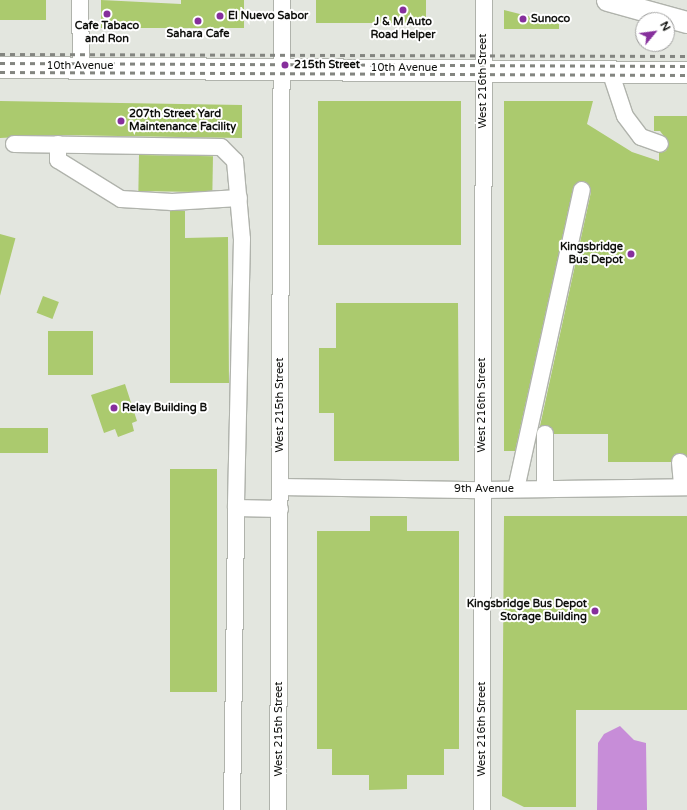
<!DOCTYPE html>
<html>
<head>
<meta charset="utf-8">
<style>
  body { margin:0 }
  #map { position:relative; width:687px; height:810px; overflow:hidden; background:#e3e6df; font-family:"Varela Round",sans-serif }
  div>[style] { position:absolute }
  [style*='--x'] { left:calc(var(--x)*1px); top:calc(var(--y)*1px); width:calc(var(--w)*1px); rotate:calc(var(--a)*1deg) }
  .water>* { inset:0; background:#c78dd8 }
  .building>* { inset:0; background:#abca6e; transform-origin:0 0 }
  .roads { filter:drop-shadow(1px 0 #b0b3ac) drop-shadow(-1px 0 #b0b3ac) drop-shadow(0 1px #b0b3ac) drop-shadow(0 -1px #b0b3ac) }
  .minor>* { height:16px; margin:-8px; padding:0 8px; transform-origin:8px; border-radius:8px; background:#fff }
  .major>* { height:21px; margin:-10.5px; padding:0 10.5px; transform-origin:10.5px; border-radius:10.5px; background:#fff }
  .rail>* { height:3px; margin-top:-1.5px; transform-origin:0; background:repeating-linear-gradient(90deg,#838580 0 5px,transparent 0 10px) }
  .dots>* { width:11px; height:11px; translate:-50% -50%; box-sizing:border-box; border:2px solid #fff; border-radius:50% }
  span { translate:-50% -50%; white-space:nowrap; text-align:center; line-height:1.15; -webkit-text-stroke:4px #fff; paint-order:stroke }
  .poi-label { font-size:11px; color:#0e0f0c; font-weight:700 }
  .left { translate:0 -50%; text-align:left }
  .right { translate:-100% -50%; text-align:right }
  .street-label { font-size:11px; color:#0e0f0c }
  .north { position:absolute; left:635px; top:12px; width:40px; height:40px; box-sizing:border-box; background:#fff; border:1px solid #9f9f9e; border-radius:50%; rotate:61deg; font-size:11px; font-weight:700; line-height:16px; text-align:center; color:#0e0f0c }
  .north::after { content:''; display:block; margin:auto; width:14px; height:18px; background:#862f9c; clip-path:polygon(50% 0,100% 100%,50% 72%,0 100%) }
</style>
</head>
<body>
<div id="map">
  <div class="water">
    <div style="clip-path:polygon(620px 726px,634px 740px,646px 743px,647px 810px,597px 810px,598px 743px,604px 734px)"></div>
  </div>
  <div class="building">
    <div style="left:0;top:0;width:46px;height:20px"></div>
    <div style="clip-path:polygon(101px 0,181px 4px,181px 0,244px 0,244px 28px,101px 28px)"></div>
    <div style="left:316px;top:0;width:110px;height:23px"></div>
    <div style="clip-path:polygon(504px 10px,559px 24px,559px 29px,504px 29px)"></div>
    <div style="clip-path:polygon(0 101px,242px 105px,242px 138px,58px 135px,0 138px)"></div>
    <div style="left:318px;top:101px;width:143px;height:144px"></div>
    <div style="clip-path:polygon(504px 101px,593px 101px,587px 124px,632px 152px,659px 161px,659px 153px,666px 151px,669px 143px,660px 131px,654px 131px,654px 116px,687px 116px,687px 456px,675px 454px,671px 462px,608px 462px,608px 434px,554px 434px,549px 426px,540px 426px,591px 192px,584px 181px,573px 188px,515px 451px,504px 451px)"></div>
    <div style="left:139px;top:155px;width:74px;height:36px;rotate:1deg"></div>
    <div style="clip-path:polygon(170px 211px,185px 211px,185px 238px,228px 237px,229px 383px,170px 383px)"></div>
    <div style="left:0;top:234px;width:16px;height:63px;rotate:15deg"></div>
    <div style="left:43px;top:296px;width:17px;height:18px;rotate:21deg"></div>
    <div style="clip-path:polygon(336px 303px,458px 303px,459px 461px,334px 461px,334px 413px,319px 413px,319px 348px,336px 348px)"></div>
    <div style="left:48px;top:331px;width:45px;height:44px"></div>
    <div style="clip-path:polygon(125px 384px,137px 421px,132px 423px,134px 431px,118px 437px,115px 429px,104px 433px,91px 395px)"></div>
    <div style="left:0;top:428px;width:48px;height:25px"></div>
    <div style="left:170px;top:469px;width:47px;height:223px"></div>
    <div style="clip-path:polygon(370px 516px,407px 516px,407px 531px,459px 531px,459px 749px,444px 749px,444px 775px,407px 775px,407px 789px,369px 790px,369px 775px,332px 775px,332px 749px,317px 749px,317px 531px,370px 531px)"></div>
    <div style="clip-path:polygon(504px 516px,687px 516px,687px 710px,576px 710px,576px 807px,524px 807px,502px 796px)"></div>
  </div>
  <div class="roads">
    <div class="minor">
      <div style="--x:80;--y:0;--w:66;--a:89.1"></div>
      <div style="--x:610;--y:71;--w:47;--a:71.6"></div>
      <div style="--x:625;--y:116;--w:26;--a:53"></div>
      <div style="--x:641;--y:137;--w:20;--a:20"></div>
      <div style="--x:14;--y:144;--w:207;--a:0.8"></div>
      <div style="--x:221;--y:147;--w:20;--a:45"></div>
      <div style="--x:235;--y:161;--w:78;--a:84.9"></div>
      <div style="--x:242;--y:239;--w:269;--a:91.3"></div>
      <div style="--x:236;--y:508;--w:44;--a:1.3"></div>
      <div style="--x:58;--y:144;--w:16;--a:90"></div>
      <div style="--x:58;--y:160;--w:74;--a:31.8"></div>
      <div style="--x:121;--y:199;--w:51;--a:3.4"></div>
      <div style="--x:172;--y:202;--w:67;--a:-3.4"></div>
      <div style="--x:680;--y:462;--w:25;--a:85"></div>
      <div style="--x:280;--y:487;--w:202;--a:0.9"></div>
      <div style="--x:482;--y:490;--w:205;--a:-0.8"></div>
      <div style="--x:516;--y:489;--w:306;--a:-77.6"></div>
      <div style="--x:545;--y:489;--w:55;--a:-90"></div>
      <div style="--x:232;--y:810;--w:302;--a:-89.2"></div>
      <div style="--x:278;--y:810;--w:810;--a:-89.72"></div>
      <div style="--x:482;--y:810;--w:810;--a:-89.86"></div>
    </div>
    <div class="major">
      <div style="--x:607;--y:0;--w:83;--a:15.4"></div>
      <div style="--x:0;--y:67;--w:687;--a:0.42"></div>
    </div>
  </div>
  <div class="rail">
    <div style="--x:0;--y:54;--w:687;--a:0.17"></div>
    <div style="--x:0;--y:63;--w:687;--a:0.25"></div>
    <div style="--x:0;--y:72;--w:687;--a:0.25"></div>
  </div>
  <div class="dots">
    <div style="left:403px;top:10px;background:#862f9c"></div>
    <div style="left:107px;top:14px;background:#862f9c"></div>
    <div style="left:220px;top:16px;background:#862f9c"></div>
    <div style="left:523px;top:19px;background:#862f9c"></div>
    <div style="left:198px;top:21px;background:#862f9c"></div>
    <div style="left:285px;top:65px;background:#862f9c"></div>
    <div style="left:121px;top:121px;background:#862f9c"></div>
    <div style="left:631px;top:254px;background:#862f9c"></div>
    <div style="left:114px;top:408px;background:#862f9c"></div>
    <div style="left:595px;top:611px;background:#862f9c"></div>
  </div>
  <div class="poi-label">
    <span class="left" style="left:228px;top:16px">El Nuevo Sabor</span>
    <span class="left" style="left:531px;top:19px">Sunoco</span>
    <span style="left:403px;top:29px">J &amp; M Auto<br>Road Helper</span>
    <span style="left:107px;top:33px">Cafe Tabaco<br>and Ron</span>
    <span style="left:198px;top:34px">Sahara Cafe</span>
    <span class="left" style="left:294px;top:65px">215th Street</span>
    <span class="left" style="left:129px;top:121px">207th Street Yard<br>Maintenance Facility</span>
    <span class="right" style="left:623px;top:254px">Kingsbridge<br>Bus Depot</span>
    <span class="left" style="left:122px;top:408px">Relay Building B</span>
    <span class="right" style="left:587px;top:611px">Kingsbridge Bus Depot<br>Storage Building</span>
  </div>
  <div class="street-label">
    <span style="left:80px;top:66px">10th Avenue</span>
    <span style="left:404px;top:68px">10th Avenue</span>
    <span style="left:483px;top:81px;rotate:-90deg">West 216th Street</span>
    <span style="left:280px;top:405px;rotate:-90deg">West 215th Street</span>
    <span style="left:482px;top:405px;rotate:-90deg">West 216th Street</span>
    <span style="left:484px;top:489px">9th Avenue</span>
    <span style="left:279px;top:729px;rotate:-90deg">West 215th Street</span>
    <span style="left:482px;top:729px;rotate:-90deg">West 216th Street</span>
  </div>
  <div class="north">N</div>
</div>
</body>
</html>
